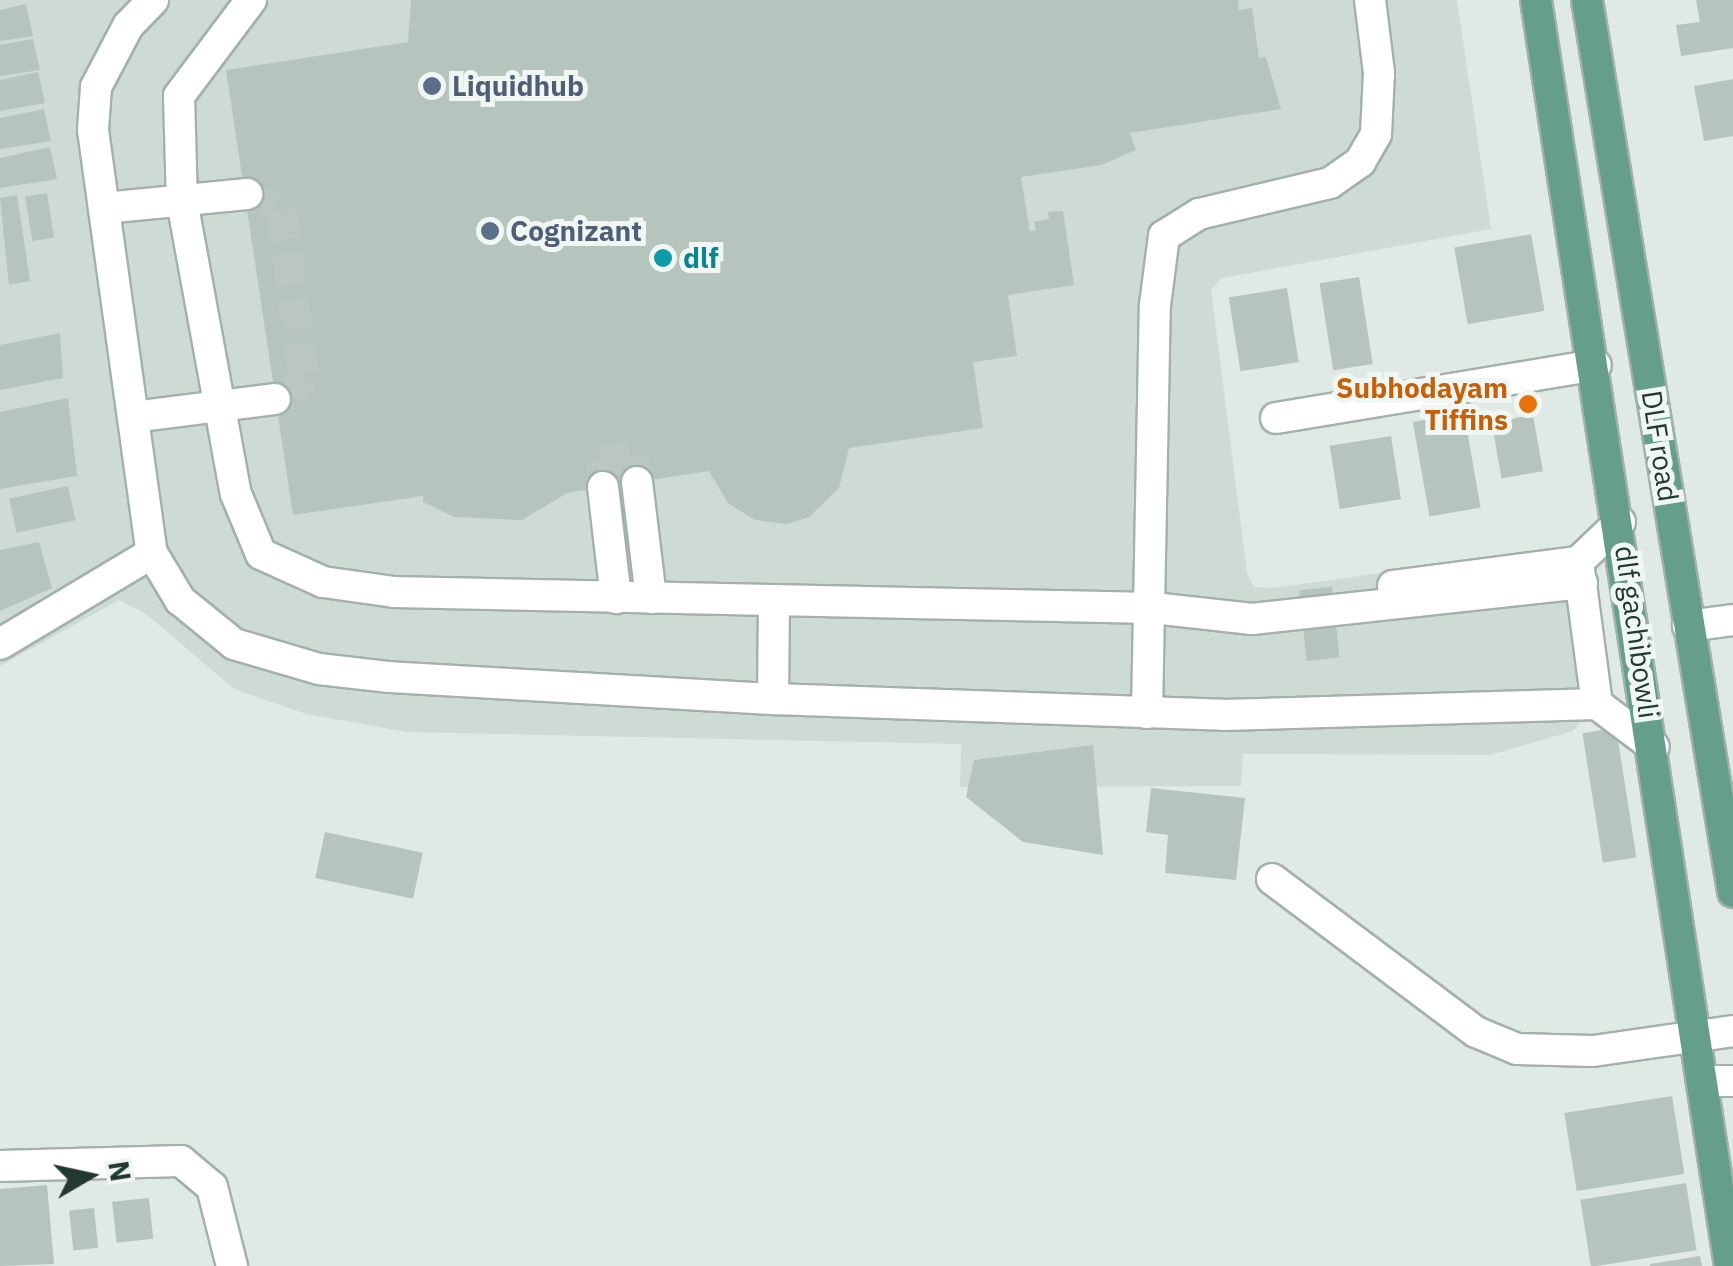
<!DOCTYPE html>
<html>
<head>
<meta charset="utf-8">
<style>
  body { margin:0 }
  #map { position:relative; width:1733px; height:1266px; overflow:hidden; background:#e0eae5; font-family:"IBM Plex Sans",sans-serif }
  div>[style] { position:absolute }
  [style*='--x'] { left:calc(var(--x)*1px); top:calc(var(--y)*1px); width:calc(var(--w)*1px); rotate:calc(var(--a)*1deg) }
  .built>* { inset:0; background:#cedad4 }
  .building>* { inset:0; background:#b5c5be; transform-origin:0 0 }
  .minor-tunnel>* { height:30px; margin-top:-15px; transform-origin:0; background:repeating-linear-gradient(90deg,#bac7c1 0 30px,transparent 0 45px) }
  .roads { filter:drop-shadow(2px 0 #a3b1ac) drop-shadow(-2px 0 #a3b1ac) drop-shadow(0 2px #a3b1ac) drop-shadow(0 -2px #a3b1ac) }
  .minor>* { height:30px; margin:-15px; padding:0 15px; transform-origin:15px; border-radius:15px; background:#fff }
  .major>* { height:30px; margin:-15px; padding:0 15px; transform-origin:15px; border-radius:15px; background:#669e8e }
  .dots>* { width:28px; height:28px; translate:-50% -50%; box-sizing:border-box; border:5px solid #f0f7f3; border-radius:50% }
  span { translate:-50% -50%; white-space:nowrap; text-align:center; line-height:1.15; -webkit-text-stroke:10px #f0f7f3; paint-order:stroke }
  .service-label { font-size:28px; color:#4e5e75; font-weight:700 }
  .left { translate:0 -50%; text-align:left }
  .culture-label { font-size:28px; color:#0d838f; font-weight:700 }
  .food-label { font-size:28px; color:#c56008; font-weight:700 }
  .right { translate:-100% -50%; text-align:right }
  .street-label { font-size:28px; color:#213932 }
  .north { position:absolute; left:40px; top:1126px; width:100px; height:100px; -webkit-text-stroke:8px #f0f7f3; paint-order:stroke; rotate:81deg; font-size:28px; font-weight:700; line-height:40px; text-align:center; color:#213932 }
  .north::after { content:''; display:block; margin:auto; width:35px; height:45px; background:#213932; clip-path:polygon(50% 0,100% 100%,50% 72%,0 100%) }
</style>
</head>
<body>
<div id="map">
  <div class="built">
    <div style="clip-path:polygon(0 0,1457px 0,1491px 229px,1222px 278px,1211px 289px,1247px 573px,1254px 587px,1273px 588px,1560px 548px,1588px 714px,1573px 731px,1490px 755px,1243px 754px,1241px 786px,960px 787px,961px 744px,407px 732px,306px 714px,234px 689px,146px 614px,119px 600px,0 666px)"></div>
  </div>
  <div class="building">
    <div style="clip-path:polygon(411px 0,1238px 0,1239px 10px,1252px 8px,1259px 58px,1266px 57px,1281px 109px,1130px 133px,1136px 150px,1101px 165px,1021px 177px,1030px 231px,1036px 230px,1034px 222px,1049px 219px,1048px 212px,1063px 211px,1074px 285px,1008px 295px,1017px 356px,973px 362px,983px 428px,849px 448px,839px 488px,809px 517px,787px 524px,755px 520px,728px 503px,709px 471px,567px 493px,522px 520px,454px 517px,423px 502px,423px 496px,293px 515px,226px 70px,408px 42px)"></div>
    <div style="clip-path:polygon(1696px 0,1733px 0,1733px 48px,1681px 56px,1676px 25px,1700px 22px)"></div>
    <div style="clip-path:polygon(26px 4px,33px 36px,0 41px,0 10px)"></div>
    <div style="clip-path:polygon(33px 39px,40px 70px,0 76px,0 45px)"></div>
    <div style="clip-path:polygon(38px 72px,45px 103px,0 111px,0 80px)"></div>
    <div style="clip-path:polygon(1733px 79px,1733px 136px,1704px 141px,1694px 86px)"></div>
    <div style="clip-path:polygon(44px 109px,51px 141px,0 149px,0 118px)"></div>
    <div style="clip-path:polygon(50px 147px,57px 179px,0 188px,0 158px)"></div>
    <div style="left:47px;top:193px;width:45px;height:22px;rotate:81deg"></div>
    <div style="clip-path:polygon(17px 195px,30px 281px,9px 285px,0 198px)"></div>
    <div style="left:1531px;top:234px;width:78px;height:78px;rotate:80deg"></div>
    <div style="left:1359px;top:277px;width:88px;height:40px;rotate:81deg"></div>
    <div style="left:1287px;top:288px;width:75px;height:59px;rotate:81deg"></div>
    <div style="clip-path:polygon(60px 333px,63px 378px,0 390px,0 345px)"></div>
    <div style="clip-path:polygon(68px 398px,77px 476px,0 489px,0 412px)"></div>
    <div style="left:1464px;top:413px;width:96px;height:52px;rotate:80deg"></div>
    <div style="left:1533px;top:415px;width:57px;height:42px;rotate:80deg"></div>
    <div style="left:1391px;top:436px;width:64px;height:62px;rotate:81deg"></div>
    <div style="left:68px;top:486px;width:35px;height:60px;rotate:78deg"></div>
    <div style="clip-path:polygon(39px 542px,52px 588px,0 611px,0 550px)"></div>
    <div style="left:1332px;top:587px;width:71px;height:33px;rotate:84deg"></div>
    <div style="left:1616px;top:728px;width:131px;height:34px;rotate:81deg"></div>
    <div style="clip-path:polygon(1093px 745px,1103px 855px,1023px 842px,966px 797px,974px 760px)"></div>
    <div style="clip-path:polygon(1151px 788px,1245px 798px,1236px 880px,1165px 873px,1168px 835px,1146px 832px)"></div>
    <div style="left:325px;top:832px;width:100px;height:47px;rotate:12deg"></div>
    <div style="left:1672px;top:1096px;width:79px;height:109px;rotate:81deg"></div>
    <div style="left:1686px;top:1183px;width:68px;height:107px;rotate:81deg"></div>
    <div style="clip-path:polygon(47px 1185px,54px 1264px,0 1266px,0 1189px)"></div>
    <div style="left:149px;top:1198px;width:41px;height:37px;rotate:84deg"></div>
    <div style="left:94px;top:1208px;width:40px;height:25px;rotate:84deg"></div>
    <div style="clip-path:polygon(1700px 1256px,1702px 1266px,1650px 1266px,1650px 1264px)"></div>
  </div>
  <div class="minor-tunnel">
    <div style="--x:247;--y:194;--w:38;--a:25"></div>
    <div style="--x:281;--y:210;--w:168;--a:82.1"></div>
    <div style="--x:304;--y:376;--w:23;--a:119"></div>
    <div style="--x:293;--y:396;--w:18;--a:171"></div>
    <div style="--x:603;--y:487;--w:26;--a:-94"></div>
    <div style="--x:601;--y:461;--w:32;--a:-9"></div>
    <div style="--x:633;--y:456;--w:26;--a:81"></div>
  </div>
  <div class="roads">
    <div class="minor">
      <div style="--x:153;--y:0;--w:36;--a:134"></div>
      <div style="--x:128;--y:26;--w:69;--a:117.7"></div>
      <div style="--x:96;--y:87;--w:43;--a:94"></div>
      <div style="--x:93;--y:130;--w:427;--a:82.1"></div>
      <div style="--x:152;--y:553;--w:55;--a:59.2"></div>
      <div style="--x:180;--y:600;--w:70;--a:39.2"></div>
      <div style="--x:234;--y:644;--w:89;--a:16.4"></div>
      <div style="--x:319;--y:669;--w:69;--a:6.6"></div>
      <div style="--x:388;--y:677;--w:386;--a:3.3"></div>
      <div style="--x:773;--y:699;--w:450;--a:2"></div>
      <div style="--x:1223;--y:715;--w:374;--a:-1.7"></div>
      <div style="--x:251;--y:0;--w:120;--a:126.9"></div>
      <div style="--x:179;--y:96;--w:105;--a:88.4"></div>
      <div style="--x:182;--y:201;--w:298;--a:79.6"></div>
      <div style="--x:236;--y:494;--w:65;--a:67.4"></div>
      <div style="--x:261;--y:554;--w:68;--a:24.3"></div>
      <div style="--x:323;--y:582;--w:72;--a:8"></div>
      <div style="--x:394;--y:592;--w:759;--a:1.21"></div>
      <div style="--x:1153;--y:608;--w:100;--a:6.3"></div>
      <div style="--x:1252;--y:619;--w:332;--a:-6.2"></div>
      <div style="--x:104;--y:208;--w:144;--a:-5.6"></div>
      <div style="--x:133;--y:417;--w:143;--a:-7.2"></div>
      <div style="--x:1276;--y:418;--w:324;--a:-9.4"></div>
      <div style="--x:637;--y:482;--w:117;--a:83.1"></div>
      <div style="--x:603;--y:487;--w:112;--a:83.3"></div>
      <div style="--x:1620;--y:522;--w:58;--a:136.4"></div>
      <div style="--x:1578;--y:562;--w:143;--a:82.4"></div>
      <div style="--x:1597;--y:704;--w:71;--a:37"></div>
      <div style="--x:1393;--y:586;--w:187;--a:-7.4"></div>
      <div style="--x:1688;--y:626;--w:45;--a:-7.6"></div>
      <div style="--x:0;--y:644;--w:177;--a:-30.9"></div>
      <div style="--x:773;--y:699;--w:99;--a:-89.4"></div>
      <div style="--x:1147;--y:713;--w:408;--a:-88.9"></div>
      <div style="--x:1155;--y:305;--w:70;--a:-82.6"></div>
      <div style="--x:1164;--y:236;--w:41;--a:-32.2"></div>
      <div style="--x:1199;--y:214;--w:135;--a:-13.3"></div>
      <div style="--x:1330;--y:183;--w:37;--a:-35"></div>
      <div style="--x:1360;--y:162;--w:32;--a:-60"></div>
      <div style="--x:1376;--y:134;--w:61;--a:-87.2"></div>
      <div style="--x:1379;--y:73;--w:74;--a:-97"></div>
      <div style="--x:1272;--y:879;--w:255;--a:36.9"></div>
      <div style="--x:1476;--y:1032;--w:44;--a:22.5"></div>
      <div style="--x:1517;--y:1049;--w:76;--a:1.5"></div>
      <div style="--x:1593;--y:1051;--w:141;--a:-8.1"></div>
      <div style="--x:1702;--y:1081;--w:31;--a:0"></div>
      <div style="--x:0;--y:1166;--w:181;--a:-1.6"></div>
      <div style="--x:181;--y:1161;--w:40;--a:40"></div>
      <div style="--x:212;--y:1187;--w:81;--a:75.8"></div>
    </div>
    <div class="major">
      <div style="--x:1536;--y:0;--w:1281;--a:81.29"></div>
      <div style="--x:1587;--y:0;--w:904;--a:80.7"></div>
    </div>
  </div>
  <div class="dots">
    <div style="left:432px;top:86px;background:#5c6f8a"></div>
    <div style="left:490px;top:231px;background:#5c6f8a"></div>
    <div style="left:663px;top:258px;background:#0f9aa8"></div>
    <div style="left:1528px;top:404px;background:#e8710a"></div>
  </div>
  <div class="service-label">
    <span class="left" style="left:452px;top:86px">Liquidhub</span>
    <span class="left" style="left:510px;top:231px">Cognizant</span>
  </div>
  <div class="culture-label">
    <span class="left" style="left:683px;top:258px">dlf</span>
  </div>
  <div class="food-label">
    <span class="right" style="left:1508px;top:404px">Subhodayam<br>Tiffins</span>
  </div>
  <div class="street-label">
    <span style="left:1660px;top:446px;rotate:81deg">DLF road</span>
    <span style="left:1637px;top:632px;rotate:82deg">dlf gachibowli</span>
  </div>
  <div class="north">N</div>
</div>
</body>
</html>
